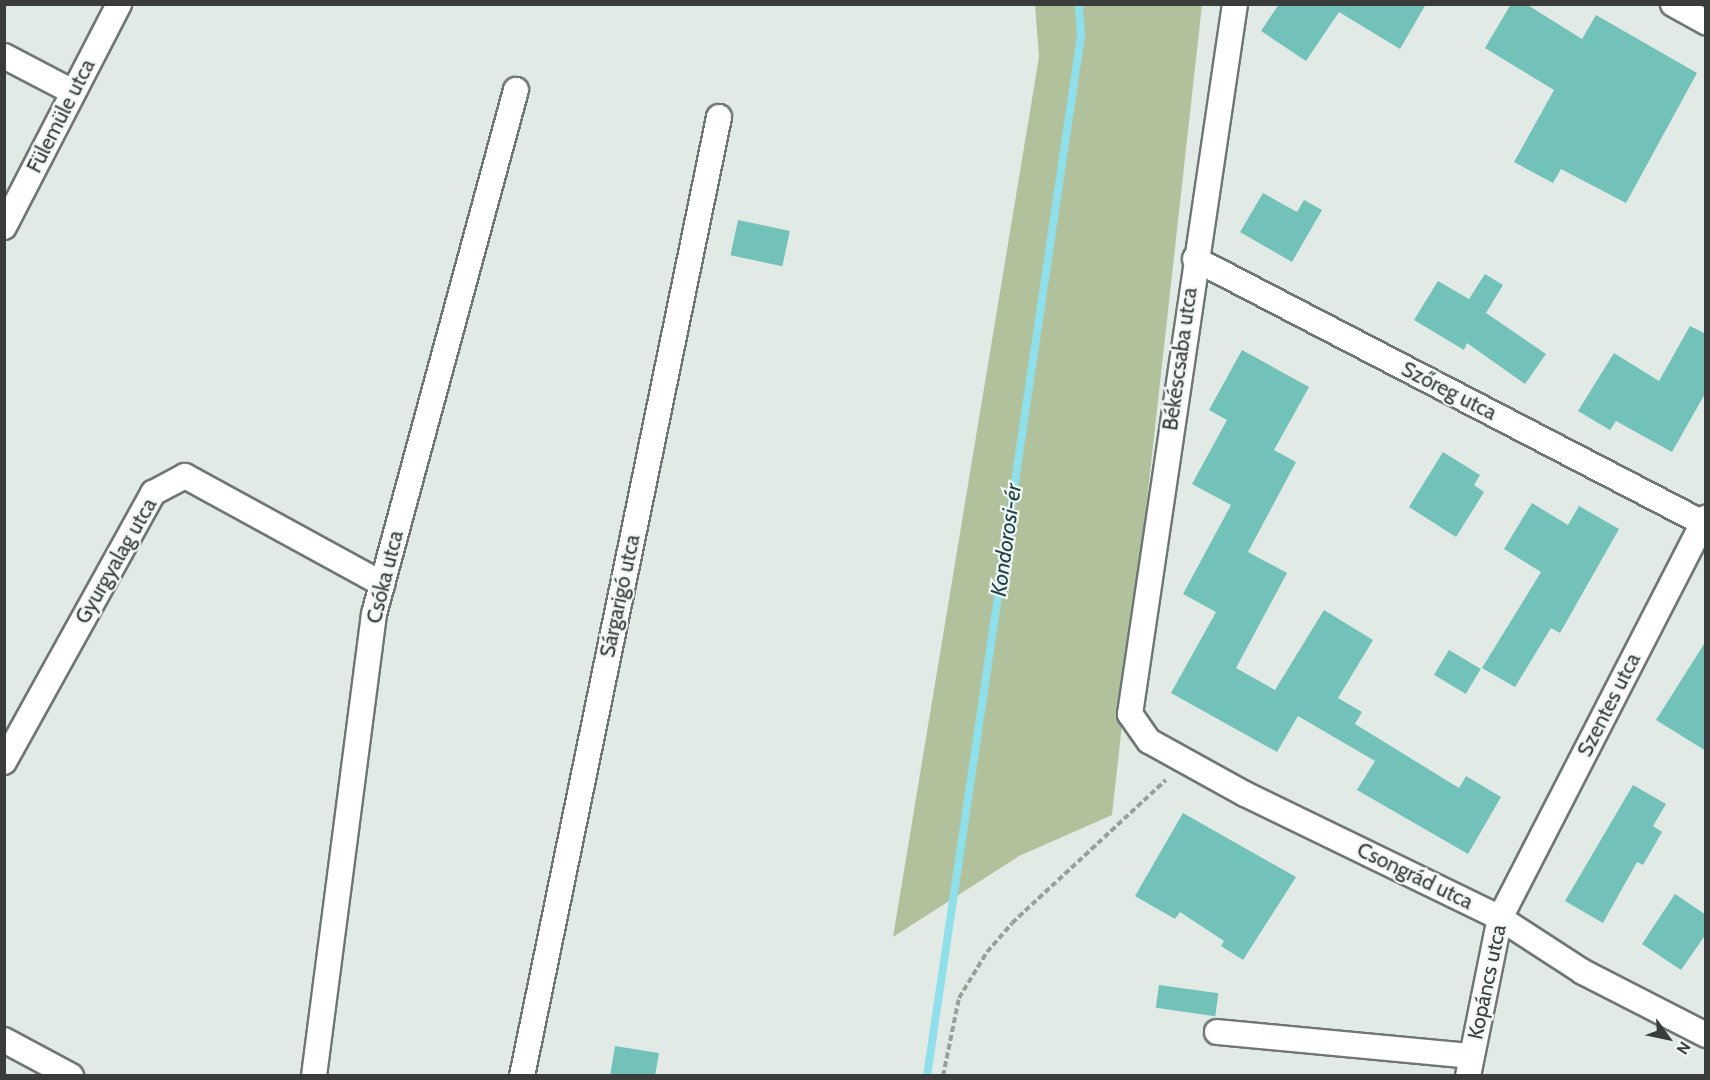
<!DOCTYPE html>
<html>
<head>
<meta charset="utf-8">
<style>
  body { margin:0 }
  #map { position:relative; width:1710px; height:1080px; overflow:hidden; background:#e2eae6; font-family:Cabin,sans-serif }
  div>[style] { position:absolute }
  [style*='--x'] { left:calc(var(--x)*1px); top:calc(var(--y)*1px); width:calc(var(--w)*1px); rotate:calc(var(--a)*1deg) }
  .green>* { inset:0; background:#b0c19c }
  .stream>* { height:8px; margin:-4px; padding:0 4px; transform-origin:4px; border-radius:4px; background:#90e0eb }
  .building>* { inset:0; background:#72c2ba; transform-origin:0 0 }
  .path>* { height:4px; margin-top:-2px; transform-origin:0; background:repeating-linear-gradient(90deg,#999f9c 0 6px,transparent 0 9px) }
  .roads { filter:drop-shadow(2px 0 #6f7673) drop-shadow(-2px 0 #6f7673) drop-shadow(0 2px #6f7673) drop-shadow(0 -2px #6f7673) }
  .street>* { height:24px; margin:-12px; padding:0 12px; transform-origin:12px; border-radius:12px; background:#fff }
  span { translate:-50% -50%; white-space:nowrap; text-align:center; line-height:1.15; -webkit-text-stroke:4.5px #f0f7f4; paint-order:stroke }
  .street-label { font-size:21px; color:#393c3b }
  .water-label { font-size:22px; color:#1d4348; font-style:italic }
  .frame { position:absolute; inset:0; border:6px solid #393c3b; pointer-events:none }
  .north { position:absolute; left:1638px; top:1008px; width:60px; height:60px; -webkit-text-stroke:4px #f0f7f4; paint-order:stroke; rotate:123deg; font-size:16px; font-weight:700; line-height:24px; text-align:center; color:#393c3b }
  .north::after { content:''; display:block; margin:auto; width:21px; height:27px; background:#393c3b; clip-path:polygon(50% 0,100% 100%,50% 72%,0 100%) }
</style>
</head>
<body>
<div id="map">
  <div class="green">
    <div style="clip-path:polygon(1035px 5px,1202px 5px,1112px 815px,1019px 856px,893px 937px,1039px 57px)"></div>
  </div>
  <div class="stream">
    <div style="--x:927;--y:1076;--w:1052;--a:-81.58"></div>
    <div style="--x:1081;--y:35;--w:31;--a:-94"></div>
  </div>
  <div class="building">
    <div style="clip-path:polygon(1279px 4px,1426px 4px,1400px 49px,1339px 12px,1306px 61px,1261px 31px)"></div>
    <div style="clip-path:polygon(1511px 4px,1526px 4px,1582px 39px,1596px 15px,1697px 73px,1626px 203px,1561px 169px,1553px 183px,1514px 162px,1554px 90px,1485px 48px)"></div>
    <div style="clip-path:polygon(1263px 193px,1297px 212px,1304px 200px,1322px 210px,1292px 262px,1240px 232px)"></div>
    <div style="left:738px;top:220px;width:53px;height:36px;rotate:12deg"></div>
    <div style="clip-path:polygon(1485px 274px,1503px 285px,1486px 313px,1546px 354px,1525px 384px,1467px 343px,1464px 350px,1414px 320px,1438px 281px,1469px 299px)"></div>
    <div style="clip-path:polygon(1690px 326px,1706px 334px,1706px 392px,1672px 452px,1616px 421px,1610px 430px,1578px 411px,1614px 353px,1659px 381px)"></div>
    <div style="clip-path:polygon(1242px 350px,1309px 387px,1274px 450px,1296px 462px,1248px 552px,1287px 573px,1236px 668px,1275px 690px,1324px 610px,1373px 640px,1338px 698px,1362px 712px,1355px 724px,1459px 788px,1466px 776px,1501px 797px,1468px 854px,1357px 790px,1375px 761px,1298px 716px,1277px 752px,1171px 693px,1216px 612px,1183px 594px,1231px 505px,1192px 484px,1227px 420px,1209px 410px)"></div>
    <div style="clip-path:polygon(1443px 452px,1480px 475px,1474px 485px,1484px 492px,1456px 537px,1409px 507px)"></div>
    <div style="clip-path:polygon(1532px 503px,1568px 525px,1579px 506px,1619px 529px,1560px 633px,1551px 628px,1515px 687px,1482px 668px,1541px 572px,1504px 549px)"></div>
    <div style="clip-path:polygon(1706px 641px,1706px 751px,1656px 720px)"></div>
    <div style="left:1449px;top:650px;width:37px;height:29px;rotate:31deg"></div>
    <div style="clip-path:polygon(1633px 785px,1666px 804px,1653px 826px,1662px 832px,1643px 865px,1637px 862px,1603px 923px,1565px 901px)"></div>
    <div style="clip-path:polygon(1183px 813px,1296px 877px,1243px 960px,1221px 946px,1224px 941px,1180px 912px,1175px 919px,1135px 896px)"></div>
    <div style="clip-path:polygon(1675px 894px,1706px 915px,1706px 934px,1681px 970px,1642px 944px)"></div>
    <div style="left:1159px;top:985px;width:60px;height:23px;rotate:8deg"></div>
    <div style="clip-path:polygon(615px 1046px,659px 1053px,655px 1076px,610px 1076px)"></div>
  </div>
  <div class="path">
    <div style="--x:943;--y:1076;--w:80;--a:-78.4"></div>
    <div style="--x:959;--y:998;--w:54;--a:-58.7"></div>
    <div style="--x:987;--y:952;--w:38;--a:-49"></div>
    <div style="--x:1012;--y:923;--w:210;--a:-42.9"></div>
  </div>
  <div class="roads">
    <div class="street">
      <div style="--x:1235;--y:4;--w:718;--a:98.41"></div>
      <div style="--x:1130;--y:714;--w:33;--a:55"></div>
      <div style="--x:1149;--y:741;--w:110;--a:28.9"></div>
      <div style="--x:1245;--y:794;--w:284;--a:25.9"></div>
      <div style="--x:1500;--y:918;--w:99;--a:33"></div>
      <div style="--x:1583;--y:972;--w:138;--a:27.1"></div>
      <div style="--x:1673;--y:4;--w:38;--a:29"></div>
      <div style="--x:4;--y:56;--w:78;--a:27.6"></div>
      <div style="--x:4;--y:227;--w:251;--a:-62.7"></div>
      <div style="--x:1195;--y:259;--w:573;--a:27.46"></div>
      <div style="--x:4;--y:762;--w:308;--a:-61"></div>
      <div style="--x:153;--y:493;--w:36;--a:-28"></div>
      <div style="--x:185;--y:476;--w:225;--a:28.7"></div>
      <div style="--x:1217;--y:1032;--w:255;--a:5.4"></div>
      <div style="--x:4;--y:1040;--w:76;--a:28.2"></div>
      <div style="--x:314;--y:1076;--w:466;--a:-82.6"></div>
      <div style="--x:374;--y:614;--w:543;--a:-74.84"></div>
      <div style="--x:522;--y:1076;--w:979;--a:-78.39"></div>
      <div style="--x:1468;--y:1076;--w:161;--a:-78.6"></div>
      <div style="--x:1500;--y:918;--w:450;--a:-62.8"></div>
    </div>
  </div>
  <div class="street-label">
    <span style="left:61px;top:116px;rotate:-63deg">Fülemüle utca</span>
    <span style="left:1180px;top:359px;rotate:-82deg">Békéscsaba utca</span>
    <span style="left:1449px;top:391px;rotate:27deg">Szőreg utca</span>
    <span style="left:116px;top:561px;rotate:-60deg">Gyurgyalag utca</span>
    <span style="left:385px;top:577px;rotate:-76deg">Csóka utca</span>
    <span style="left:620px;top:596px;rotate:-78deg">Sárgarigó utca</span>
    <span style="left:1609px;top:705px;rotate:-63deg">Szentes utca</span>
    <span style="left:1415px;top:876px;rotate:26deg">Csongrád utca</span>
    <span style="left:1487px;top:982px;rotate:-78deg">Kopáncs utca</span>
  </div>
  <div class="water-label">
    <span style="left:1006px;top:540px;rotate:-82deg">Kondorosi-ér</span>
  </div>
  <div class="frame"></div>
  <div class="north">N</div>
</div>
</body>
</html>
